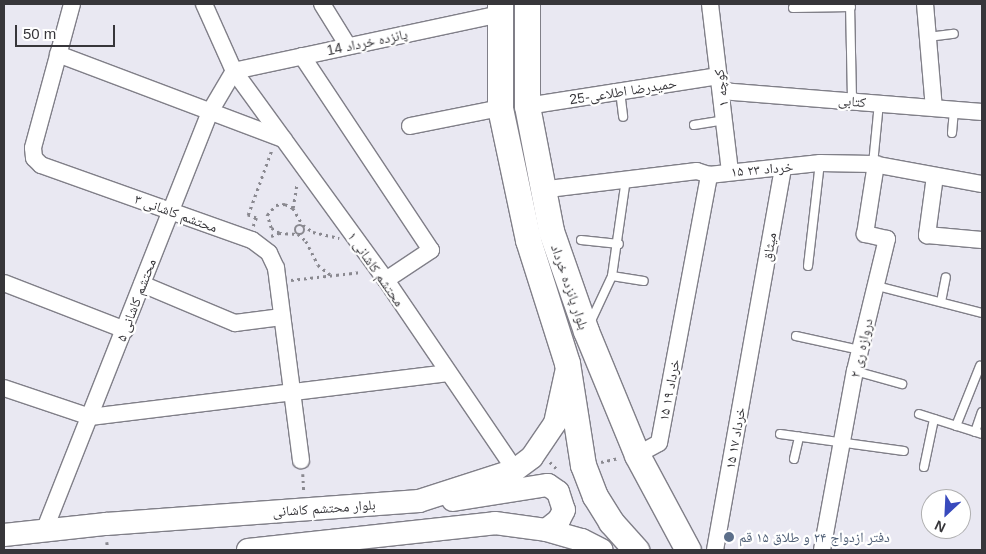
<!DOCTYPE html>
<html>
<head>
<meta charset="utf-8">
<style>
  body { margin:0 }
  #map { position:relative; width:986px; height:554px; overflow:hidden; background:#e9e8f2; font-family:Arial,"Noto Naskh Arabic",sans-serif }
  div>[style] { position:absolute }
  [style*='--x'] { left:calc(var(--x)*1px); top:calc(var(--y)*1px); width:calc(var(--w)*1px); rotate:calc(var(--a)*1deg) }
  .path>* { height:2.5px; margin-top:-1.25px; transform-origin:0; background:repeating-linear-gradient(90deg,#8a8990 0 2.5px,transparent 0 6.5px) }
  .path>.ring { margin:-1.25px; padding:0; box-sizing:content-box; background:none; border:2.5px solid #8a8990; border-radius:50% }
  .roads { filter:drop-shadow(1px 0 #807f88) drop-shadow(-1px 0 #807f88) drop-shadow(0 1px #807f88) drop-shadow(0 -1px #807f88) }
  .lane>* { height:8px; margin:-4px; padding:0 4px; transform-origin:4px; border-radius:4px; background:#fff }
  .street>* { height:16px; margin:-8px; padding:0 8px; transform-origin:8px; border-radius:8px; background:#fff }
  .secondary>* { height:22px; margin:-11px; padding:0 11px; transform-origin:11px; border-radius:11px; background:#fff }
  .primary>* { height:25px; margin:-12.5px; padding:0 12.5px; transform-origin:12.5px; border-radius:12.5px; background:#fff }
  .dots>* { width:14px; height:14px; translate:-50% -50%; box-sizing:border-box; border:2px solid #fff; border-radius:50% }
  span { translate:-50% -50%; white-space:nowrap; text-align:center; line-height:1.15; -webkit-text-stroke:4.5px #fff; paint-order:stroke }
  .street-label { font-size:14px; color:#37363a }
  .service-label { font-size:14px; color:#4e5e75 }
  .left { translate:0 -50%; text-align:left }
  .frame { position:absolute; inset:0; border:5px solid #37363a; pointer-events:none }
  .north { position:absolute; left:921px; top:489px; width:50px; height:50px; box-sizing:border-box; background:#fff; border:1px solid #afafb0; border-radius:50%; rotate:205deg; font-size:14px; font-weight:700; line-height:20px; text-align:center; color:#37363a }
  .north::after { content:''; display:block; margin:auto; width:18px; height:22px; background:#384abd; clip-path:polygon(50% 0,100% 100%,50% 72%,0 100%) }
  .scale { position:absolute; left:15px; top:25px; width:100px; height:22px; box-sizing:border-box; border:2px solid #37363a; border-top:0; padding-left:6px; font-size:15px; line-height:18px; white-space:nowrap; color:#37363a; -webkit-text-stroke:4px #fff; paint-order:stroke }
</style>
</head>
<body>
<div id="map">
  <div class="path">
    <div style="--x:293;--y:208;--w:25;--a:-81"></div>
    <div class="ring" style="left:295px;top:225px;width:7.5px;height:7.5px"></div>
    <div style="--x:253;--y:226;--w:9;--a:-69"></div>
    <div style="--x:256;--y:218;--w:9;--a:-159"></div>
    <div style="--x:248;--y:215;--w:70;--a:-70"></div>
    <div style="--x:279;--y:233;--w:9;--a:-148"></div>
    <div style="--x:271;--y:228;--w:14;--a:-107"></div>
    <div style="--x:267;--y:215;--w:13;--a:-48"></div>
    <div style="--x:276;--y:205;--w:9;--a:-6"></div>
    <div style="--x:285;--y:204;--w:9;--a:27"></div>
    <div style="--x:293;--y:208;--w:20;--a:60"></div>
    <div style="--x:303;--y:225;--w:12;--a:35"></div>
    <div style="--x:313;--y:232;--w:27;--a:13"></div>
    <div style="--x:271;--y:236;--w:9;--a:-21"></div>
    <div style="--x:279;--y:233;--w:19;--a:3"></div>
    <div style="--x:298;--y:234;--w:11;--a:41"></div>
    <div style="--x:306;--y:241;--w:27;--a:63"></div>
    <div style="--x:318;--y:265;--w:16;--a:38"></div>
    <div style="--x:291;--y:280;--w:71;--a:-6.4"></div>
    <div style="--x:550;--y:462;--w:11;--a:45"></div>
    <div style="--x:601;--y:462;--w:17;--a:-13"></div>
    <div style="--x:303;--y:474;--w:17;--a:87"></div>
    <div style="--x:107;--y:542;--w:8;--a:83"></div>
  </div>
  <div class="roads">
    <div class="lane">
      <div style="--x:850;--y:4;--w:97;--a:88.8"></div>
      <div style="--x:793;--y:8;--w:58;--a:-1"></div>
      <div style="--x:928;--y:37;--w:26;--a:-7"></div>
      <div style="--x:620;--y:91;--w:26;--a:83"></div>
      <div style="--x:694;--y:125;--w:30;--a:-9"></div>
      <div style="--x:952;--y:133;--w:23;--a:-85"></div>
      <div style="--x:873;--y:164;--w:61;--a:-84.4"></div>
      <div style="--x:581;--y:240;--w:38;--a:6"></div>
      <div style="--x:808;--y:266;--w:104;--a:-83.4"></div>
      <div style="--x:612;--y:276;--w:32;--a:9"></div>
      <div style="--x:877;--y:286;--w:108;--a:14.4"></div>
      <div style="--x:941;--y:302;--w:25;--a:-79"></div>
      <div style="--x:590;--y:323;--w:52;--a:-64.9"></div>
      <div style="--x:612;--y:276;--w:98;--a:-81.8"></div>
      <div style="--x:796;--y:336;--w:66;--a:12.3"></div>
      <div style="--x:855;--y:371;--w:49;--a:15.5"></div>
      <div style="--x:919;--y:414;--w:66;--a:17.6"></div>
      <div style="--x:956;--y:426;--w:65;--a:-68.2"></div>
      <div style="--x:975;--y:432;--w:21;--a:-71"></div>
      <div style="--x:780;--y:434;--w:125;--a:7.8"></div>
      <div style="--x:794;--y:459;--w:23;--a:-77"></div>
      <div style="--x:924;--y:467;--w:49;--a:-78.2"></div>
    </div>
    <div class="street">
      <div style="--x:72;--y:4;--w:149;--a:105.2"></div>
      <div style="--x:33;--y:148;--w:10;--a:84"></div>
      <div style="--x:34;--y:158;--w:10;--a:45"></div>
      <div style="--x:41;--y:165;--w:224;--a:19.6"></div>
      <div style="--x:252;--y:240;--w:21;--a:37"></div>
      <div style="--x:269;--y:253;--w:17;--a:65"></div>
      <div style="--x:276;--y:268;--w:194;--a:82.6"></div>
      <div style="--x:204;--y:4;--w:73;--a:65.9"></div>
      <div style="--x:234;--y:71;--w:258;--a:54"></div>
      <div style="--x:386;--y:280;--w:230;--a:55.8"></div>
      <div style="--x:322;--y:4;--w:49;--a:58.2"></div>
      <div style="--x:710;--y:4;--w:169;--a:83.2"></div>
      <div style="--x:925;--y:4;--w:104;--a:85.1"></div>
      <div style="--x:58;--y:54;--w:241;--a:20.7"></div>
      <div style="--x:302;--y:56;--w:233;--a:56.4"></div>
      <div style="--x:431;--y:250;--w:54;--a:146.3"></div>
      <div style="--x:234;--y:71;--w:272;--a:-12.1"></div>
      <div style="--x:721;--y:91;--w:262;--a:4.6"></div>
      <div style="--x:527;--y:106;--w:194;--a:-8.9"></div>
      <div style="--x:410;--y:126;--w:92;--a:-11.3"></div>
      <div style="--x:935;--y:176;--w:60;--a:97.7"></div>
      <div style="--x:927;--y:235;--w:55;--a:5.2"></div>
      <div style="--x:540;--y:190;--w:158;--a:-6.9"></div>
      <div style="--x:697;--y:171;--w:13;--a:18"></div>
      <div style="--x:709;--y:175;--w:112;--a:-6.2"></div>
      <div style="--x:820;--y:163;--w:53;--a:1.1"></div>
      <div style="--x:873;--y:164;--w:111;--a:10.4"></div>
      <div style="--x:4;--y:283;--w:130;--a:21.2"></div>
      <div style="--x:142;--y:284;--w:101;--a:22.8"></div>
      <div style="--x:235;--y:323;--w:47;--a:-7.3"></div>
      <div style="--x:4;--y:388;--w:91;--a:18.6"></div>
      <div style="--x:90;--y:417;--w:359;--a:-7"></div>
      <div style="--x:637;--y:455;--w:25;--a:-29"></div>
      <div style="--x:659;--y:443;--w:273;--a:-79.4"></div>
      <div style="--x:44;--y:531;--w:453;--a:-68.4"></div>
      <div style="--x:211;--y:110;--w:45;--a:-59.5"></div>
      <div style="--x:715;--y:550;--w:388;--a:-79.9"></div>
      <div style="--x:822;--y:550;--w:182;--a:-79.6"></div>
      <div style="--x:855;--y:371;--w:136;--a:-76.4"></div>
      <div style="--x:887;--y:239;--w:23;--a:-167"></div>
      <div style="--x:865;--y:234;--w:71;--a:-81.1"></div>
    </div>
    <div class="secondary">
      <div style="--x:453;--y:500;--w:96;--a:-9"></div>
      <div style="--x:548;--y:485;--w:12;--a:35"></div>
      <div style="--x:558;--y:492;--w:19;--a:72"></div>
      <div style="--x:564;--y:510;--w:11;--a:117"></div>
      <div style="--x:559;--y:520;--w:16;--a:142"></div>
      <div style="--x:4;--y:535;--w:103;--a:-6.2"></div>
      <div style="--x:106;--y:524;--w:314;--a:-4.2"></div>
      <div style="--x:419;--y:501;--w:101;--a:-17.9"></div>
      <div style="--x:515;--y:470;--w:21;--a:-37"></div>
      <div style="--x:532;--y:457;--w:41;--a:-55.9"></div>
      <div style="--x:555;--y:423;--w:51;--a:-77.6"></div>
      <div style="--x:248;--y:550;--w:248;--a:-6.2"></div>
      <div style="--x:495;--y:523;--w:51;--a:7.8"></div>
      <div style="--x:546;--y:530;--w:37;--a:16"></div>
      <div style="--x:582;--y:540;--w:22;--a:27"></div>
    </div>
    <div class="primary">
      <div style="--x:500;--y:4;--w:104;--a:90"></div>
      <div style="--x:500;--y:108;--w:135;--a:78"></div>
      <div style="--x:528;--y:240;--w:129;--a:72.4"></div>
      <div style="--x:567;--y:363;--w:103;--a:81.1"></div>
      <div style="--x:583;--y:465;--w:33;--a:69"></div>
      <div style="--x:595;--y:496;--w:31;--a:58"></div>
      <div style="--x:611;--y:522;--w:38;--a:48"></div>
      <div style="--x:527;--y:4;--w:102;--a:90"></div>
      <div style="--x:527;--y:106;--w:127;--a:79.1"></div>
      <div style="--x:551;--y:231;--w:106;--a:70.7"></div>
      <div style="--x:586;--y:331;--w:134;--a:67.6"></div>
      <div style="--x:637;--y:455;--w:108;--a:61.8"></div>
    </div>
  </div>
  <div class="dots">
    <div style="left:729px;top:537px;background:#5c6f8a"></div>
  </div>
  <div class="street-label">
    <span style="left:367px;top:42px;rotate:-12deg">پانزده خرداد 14</span>
    <span style="left:721px;top:88px;rotate:-97deg">کوچه ۱</span>
    <span style="left:623px;top:91px;rotate:-9deg">حمیدرضا اطلاعی-25</span>
    <span style="left:852px;top:101px;rotate:5deg">کتابی</span>
    <span style="left:762px;top:169px;rotate:-5deg">۱۵ خرداد ۲۳</span>
    <span style="left:176px;top:213px;rotate:20deg">محتشم کاشانی ۳</span>
    <span style="left:769px;top:247px;rotate:-80deg">میثاق</span>
    <span style="left:376px;top:269px;rotate:55deg">محتشم کاشانی ۱</span>
    <span style="left:570px;top:287px;rotate:71deg">بلوار پانزده خرداد</span>
    <span style="left:136px;top:300px;rotate:-69deg">محتشم کاشانی ۵</span>
    <span style="left:861px;top:348px;rotate:-77deg">دروازه ری ۲</span>
    <span style="left:669px;top:390px;rotate:-79deg">۱۵ خرداد ۱۹</span>
    <span style="left:735px;top:438px;rotate:-80deg">۱۵ خرداد ۱۷</span>
    <span style="left:324px;top:508px;rotate:-4deg">بلوار محتشم کاشانی</span>
  </div>
  <div class="service-label">
    <span class="left" style="left:739px;top:537px">دفتر ازدواج ۲۴ و طلاق ۱۵ قم</span>
  </div>
  <div class="frame"></div>
  <div class="north">N</div>
  <div class="scale">50 m</div>
</div>
</body>
</html>
